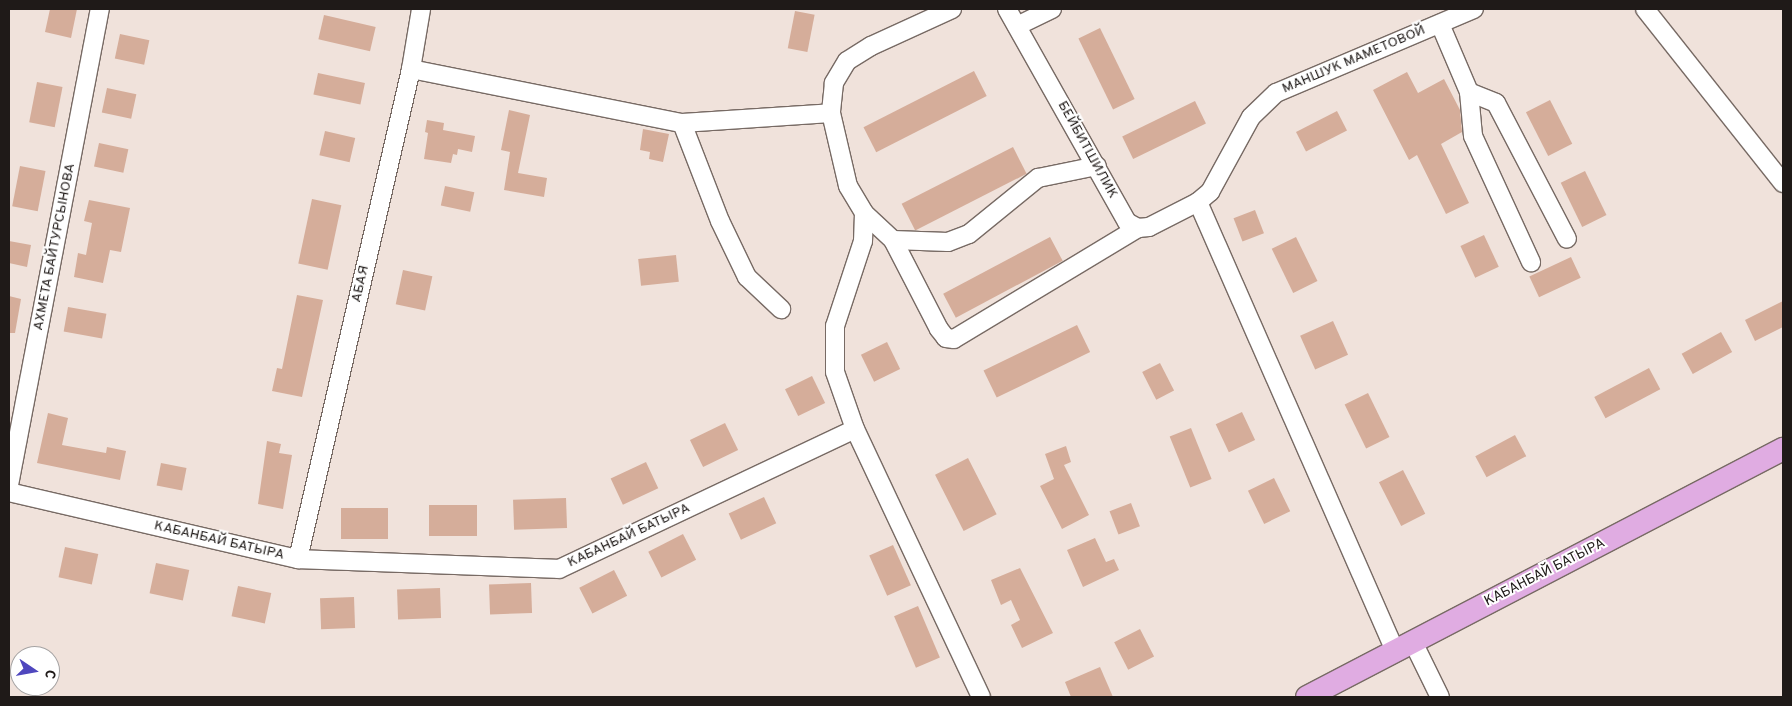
<!DOCTYPE html>
<html>
<head>
<meta charset="utf-8">
<style>
  body { margin:0 }
  #map { position:relative; width:1792px; height:706px; overflow:hidden; background:#f0e2db; font-family:Overpass,sans-serif }
  div>[style] { position:absolute }
  [style*='--x'] { left:calc(var(--x)*1px); top:calc(var(--y)*1px); width:calc(var(--w)*1px); rotate:calc(var(--a)*1deg) }
  .building>* { inset:0; background:#d5ad9a; transform-origin:0 0 }
  .roads { filter:drop-shadow(1px 0 #776a64) drop-shadow(-1px 0 #776a64) drop-shadow(0 1px #776a64) drop-shadow(0 -1px #776a64) }
  .minor>* { height:18px; margin:-9px; padding:0 9px; transform-origin:9px; border-radius:9px; background:#fff }
  .major>* { height:22px; margin:-11px; padding:0 11px; transform-origin:11px; border-radius:11px; background:#e0ace2 }
  span { translate:-50% -50%; white-space:nowrap; text-align:center; line-height:1.15; -webkit-text-stroke:4px #fff; paint-order:stroke }
  .street-label { font-size:14px; color:#1f1a18 }
  .frame { position:absolute; inset:0; border:10px solid #1f1a18; pointer-events:none }
  .north { position:absolute; left:10px; top:646px; width:50px; height:50px; box-sizing:border-box; background:#fff; border:1px solid #a5a3a3; border-radius:50%; rotate:102deg; font-size:14px; font-weight:700; line-height:20px; text-align:center; color:#1f1a18 }
  .north::after { content:''; display:block; margin:auto; width:18px; height:22px; background:#4f47be; clip-path:polygon(50% 0,100% 100%,50% 72%,0 100%) }
</style>
</head>
<body>
<div id="map">
  <div class="building">
    <div style="clip-path:polygon(50px 9px,77px 9px,71px 38px,45px 32px)"></div>
    <div style="left:795px;top:11px;width:20px;height:38px;rotate:11deg"></div>
    <div style="left:324px;top:15px;width:53px;height:25px;rotate:13deg"></div>
    <div style="left:1100px;top:28px;width:79px;height:24px;rotate:64deg"></div>
    <div style="left:120px;top:34px;width:30px;height:25px;rotate:12deg"></div>
    <div style="left:974px;top:71px;width:28px;height:124px;rotate:63deg"></div>
    <div style="clip-path:polygon(1407px 72px,1418px 93px,1444px 79px,1460px 110px,1462px 132px,1441px 144px,1469px 203px,1446px 214px,1417px 155px,1409px 160px,1373px 90px)"></div>
    <div style="left:318px;top:73px;width:48px;height:22px;rotate:12deg"></div>
    <div style="left:37px;top:82px;width:26px;height:41px;rotate:11deg"></div>
    <div style="left:107px;top:88px;width:30px;height:25px;rotate:12deg"></div>
    <div style="left:1550px;top:100px;width:49px;height:27px;rotate:63deg"></div>
    <div style="left:1195px;top:101px;width:25px;height:81px;rotate:64deg"></div>
    <div style="clip-path:polygon(509px 110px,530px 115px,518px 173px,547px 178px,544px 197px,504px 190px,510px 152px,501px 150px)"></div>
    <div style="left:1337px;top:111px;width:22px;height:46px;rotate:63deg"></div>
    <div style="clip-path:polygon(427px 120px,444px 123px,443px 130px,475px 136px,472px 152px,458px 149px,457px 155px,453px 154px,451px 163px,424px 159px,428px 133px,425px 132px)"></div>
    <div style="clip-path:polygon(643px 129px,669px 134px,663px 162px,649px 159px,650px 152px,640px 150px)"></div>
    <div style="left:325px;top:131px;width:31px;height:25px;rotate:13deg"></div>
    <div style="left:99px;top:143px;width:30px;height:24px;rotate:12deg"></div>
    <div style="left:1013px;top:147px;width:30px;height:125px;rotate:63deg"></div>
    <div style="left:20px;top:166px;width:26px;height:41px;rotate:11deg"></div>
    <div style="left:1585px;top:171px;width:49px;height:27px;rotate:64deg"></div>
    <div style="left:445px;top:186px;width:30px;height:20px;rotate:12deg"></div>
    <div style="left:312px;top:199px;width:30px;height:66px;rotate:12deg"></div>
    <div style="clip-path:polygon(89px 200px,130px 208px,121px 252px,110px 250px,103px 283px,74px 277px,78px 253px,86px 255px,92px 223px,84px 221px)"></div>
    <div style="left:1255px;top:210px;width:25px;height:23px;rotate:69deg"></div>
    <div style="left:1484px;top:235px;width:35px;height:26px;rotate:65deg"></div>
    <div style="left:1050px;top:237px;width:27px;height:121px;rotate:62deg"></div>
    <div style="left:1296px;top:237px;width:49px;height:27px;rotate:64deg"></div>
    <div style="clip-path:polygon(9px 241px,31px 245px,27px 267px,9px 263px)"></div>
    <div style="left:676px;top:255px;width:27px;height:38px;rotate:84deg"></div>
    <div style="left:1571px;top:257px;width:23px;height:46px;rotate:65deg"></div>
    <div style="left:403px;top:270px;width:30px;height:35px;rotate:12deg"></div>
    <div style="clip-path:polygon(297px 295px,323px 300px,302px 397px,272px 391px,277px 368px,282px 369px)"></div>
    <div style="clip-path:polygon(9px 296px,21px 299px,15px 333px,9px 333px)"></div>
    <div style="clip-path:polygon(1783px 301px,1783px 327px,1755px 341px,1745px 320px)"></div>
    <div style="left:68px;top:307px;width:39px;height:25px;rotate:10deg"></div>
    <div style="left:1333px;top:321px;width:37px;height:36px;rotate:66deg"></div>
    <div style="left:1077px;top:325px;width:30px;height:104px;rotate:64deg"></div>
    <div style="left:1721px;top:332px;width:23px;height:45px;rotate:61deg"></div>
    <div style="left:887px;top:342px;width:30px;height:29px;rotate:64deg"></div>
    <div style="left:1160px;top:363px;width:31px;height:20px;rotate:63deg"></div>
    <div style="left:1649px;top:368px;width:24px;height:62px;rotate:62deg"></div>
    <div style="left:812px;top:376px;width:30px;height:30px;rotate:64deg"></div>
    <div style="left:1368px;top:393px;width:49px;height:26px;rotate:64deg"></div>
    <div style="left:1242px;top:412px;width:31px;height:29px;rotate:65deg"></div>
    <div style="clip-path:polygon(48px 413px,68px 418px,62px 445px,106px 453px,107px 447px,126px 451px,120px 480px,37px 463px)"></div>
    <div style="left:725px;top:423px;width:30px;height:39px;rotate:64deg"></div>
    <div style="left:1191px;top:428px;width:55px;height:23px;rotate:68deg"></div>
    <div style="left:1515px;top:435px;width:24px;height:45px;rotate:62deg"></div>
    <div style="clip-path:polygon(267px 441px,281px 444px,279px 453px,292px 455px,283px 509px,258px 504px)"></div>
    <div style="clip-path:polygon(1066px 446px,1071px 462px,1064px 465px,1089px 515px,1062px 529px,1040px 486px,1054px 479px,1045px 454px)"></div>
    <div style="left:968px;top:458px;width:63px;height:37px;rotate:63deg"></div>
    <div style="left:646px;top:462px;width:29px;height:39px;rotate:65deg"></div>
    <div style="left:161px;top:463px;width:26px;height:23px;rotate:11deg"></div>
    <div style="left:1403px;top:470px;width:49px;height:27px;rotate:63deg"></div>
    <div style="left:1274px;top:478px;width:37px;height:29px;rotate:64deg"></div>
    <div style="left:764px;top:497px;width:29px;height:39px;rotate:65deg"></div>
    <div style="left:566px;top:498px;width:30px;height:53px;rotate:88deg"></div>
    <div style="left:1131px;top:503px;width:25px;height:23px;rotate:69deg"></div>
    <div style="left:429px;top:505px;width:48px;height:31px"></div>
    <div style="left:341px;top:508px;width:47px;height:31px"></div>
    <div style="left:683px;top:534px;width:29px;height:39px;rotate:63deg"></div>
    <div style="clip-path:polygon(1095px 538px,1106px 562px,1114px 559px,1119px 570px,1083px 587px,1067px 550px)"></div>
    <div style="left:893px;top:545px;width:44px;height:26px;rotate:66deg"></div>
    <div style="left:65px;top:547px;width:34px;height:31px;rotate:12deg"></div>
    <div style="left:156px;top:563px;width:34px;height:31px;rotate:12deg"></div>
    <div style="clip-path:polygon(1020px 568px,1053px 633px,1022px 648px,1011px 625px,1020px 620px,1011px 600px,1001px 605px,991px 580px)"></div>
    <div style="left:614px;top:570px;width:29px;height:39px;rotate:63deg"></div>
    <div style="left:531px;top:583px;width:30px;height:42px;rotate:88deg"></div>
    <div style="left:238px;top:586px;width:34px;height:31px;rotate:12deg"></div>
    <div style="left:440px;top:588px;width:30px;height:43px;rotate:88deg"></div>
    <div style="left:354px;top:597px;width:31px;height:34px;rotate:88deg"></div>
    <div style="left:918px;top:606px;width:56px;height:26px;rotate:67deg"></div>
    <div style="left:1140px;top:629px;width:31px;height:29px;rotate:63deg"></div>
    <div style="clip-path:polygon(1100px 667px,1113px 697px,1071px 697px,1065px 682px)"></div>
  </div>
  <div class="roads">
    <div class="minor">
      <div style="--x:952;--y:9;--w:89;--a:155.4"></div>
      <div style="--x:871;--y:46;--w:28;--a:148"></div>
      <div style="--x:847;--y:61;--w:26;--a:121"></div>
      <div style="--x:834;--y:83;--w:30;--a:96"></div>
      <div style="--x:831;--y:113;--w:75;--a:76.9"></div>
      <div style="--x:848;--y:186;--w:31;--a:59"></div>
      <div style="--x:864;--y:213;--w:40;--a:43"></div>
      <div style="--x:893;--y:240;--w:55;--a:2.1"></div>
      <div style="--x:948;--y:242;--w:22;--a:-21"></div>
      <div style="--x:969;--y:234;--w:89;--a:-39.1"></div>
      <div style="--x:1038;--y:178;--w:60;--a:-11.5"></div>
      <div style="--x:1007;--y:9;--w:244;--a:60.6"></div>
      <div style="--x:1127;--y:222;--w:13;--a:29"></div>
      <div style="--x:1138;--y:228;--w:11;--a:-5"></div>
      <div style="--x:1149;--y:227;--w:55;--a:-27"></div>
      <div style="--x:1198;--y:202;--w:16;--a:-40"></div>
      <div style="--x:1210;--y:192;--w:85;--a:-61.3"></div>
      <div style="--x:1251;--y:117;--w:35;--a:-44"></div>
      <div style="--x:1276;--y:93;--w:215;--a:-23"></div>
      <div style="--x:1645;--y:9;--w:222;--a:51.6"></div>
      <div style="--x:1440;--y:24;--w:74;--a:66.9"></div>
      <div style="--x:1469;--y:92;--w:44;--a:84.8"></div>
      <div style="--x:1473;--y:136;--w:139;--a:65.3"></div>
      <div style="--x:1017;--y:26;--w:39;--a:-26"></div>
      <div style="--x:411;--y:69;--w:276;--a:11.3"></div>
      <div style="--x:682;--y:123;--w:105;--a:68.8"></div>
      <div style="--x:720;--y:221;--w:62;--a:64.3"></div>
      <div style="--x:747;--y:277;--w:47;--a:43.3"></div>
      <div style="--x:1469;--y:92;--w:29;--a:22"></div>
      <div style="--x:1496;--y:103;--w:153;--a:62.4"></div>
      <div style="--x:682;--y:123;--w:149;--a:-3.8"></div>
      <div style="--x:1198;--y:202;--w:490;--a:66.3"></div>
      <div style="--x:864;--y:213;--w:28;--a:92"></div>
      <div style="--x:863;--y:241;--w:89;--a:108.2"></div>
      <div style="--x:835;--y:326;--w:46;--a:90"></div>
      <div style="--x:835;--y:372;--w:60;--a:70.7"></div>
      <div style="--x:855;--y:429;--w:296;--a:64.8"></div>
      <div style="--x:893;--y:240;--w:100;--a:62.7"></div>
      <div style="--x:939;--y:329;--w:11;--a:52"></div>
      <div style="--x:946;--y:338;--w:8;--a:7"></div>
      <div style="--x:954;--y:339;--w:215;--a:-31.1"></div>
      <div style="--x:9;--y:485;--w:485;--a:-79.2"></div>
      <div style="--x:9;--y:492;--w:297;--a:13.1"></div>
      <div style="--x:298;--y:559;--w:261;--a:2.2"></div>
      <div style="--x:559;--y:569;--w:327;--a:-25.3"></div>
      <div style="--x:298;--y:559;--w:503;--a:-77.01"></div>
      <div style="--x:411;--y:69;--w:61;--a:-80.5"></div>
      <div style="--x:1413;--y:642;--w:61;--a:63.9"></div>
    </div>
    <div class="major">
      <div style="--x:1307;--y:697;--w:537;--a:-27.52"></div>
    </div>
  </div>
  <div class="street-label">
    <span style="left:1354px;top:60px;rotate:-23deg">МАНШУК МАМЕТОВОЙ</span>
    <span style="left:1087px;top:150px;rotate:61deg">БЕЙБИТШИЛИК</span>
    <span style="left:55px;top:247px;rotate:-79deg">АХМЕТА БАЙТУРСЫНОВА</span>
    <span style="left:361px;top:284px;rotate:-77deg">АБАЯ</span>
    <span style="left:629px;top:536px;rotate:-25deg">КАБАНБАЙ БАТЫРА</span>
    <span style="left:219px;top:541px;rotate:13deg">КАБАНБАЙ БАТЫРА</span>
    <span style="left:1545px;top:573px;rotate:-27deg">КАБАНБАЙ БАТЫРА</span>
  </div>
  <div class="frame"></div>
  <div class="north">С</div>
</div>
</body>
</html>
